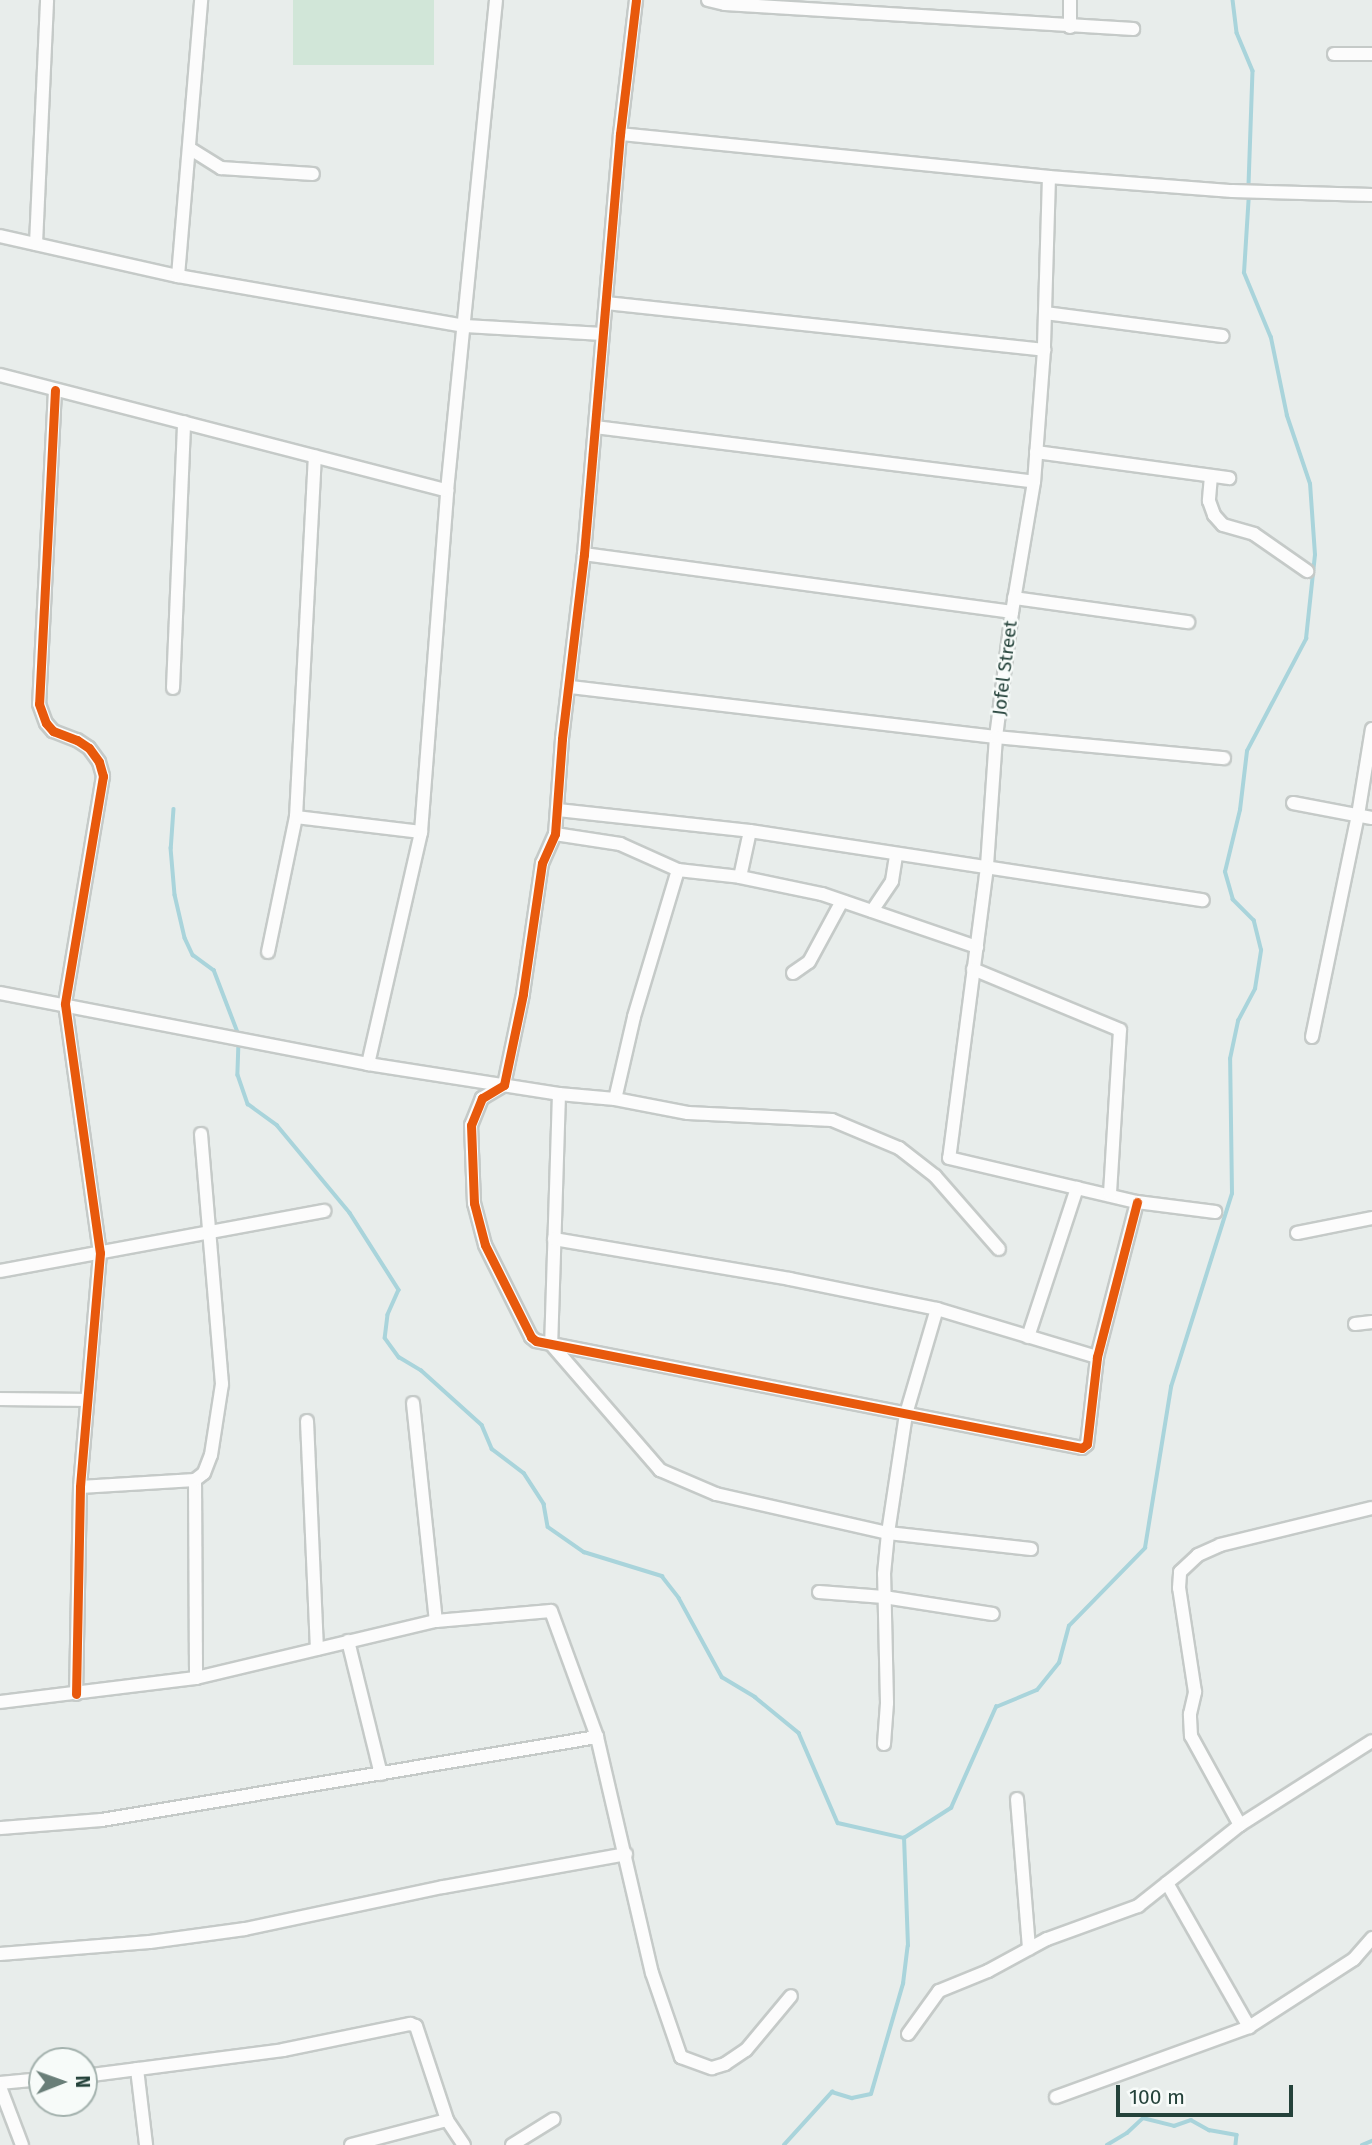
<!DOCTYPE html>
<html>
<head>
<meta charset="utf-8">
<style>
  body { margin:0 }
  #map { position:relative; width:1372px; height:2145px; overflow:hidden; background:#e8edeb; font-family:"Fira Sans",sans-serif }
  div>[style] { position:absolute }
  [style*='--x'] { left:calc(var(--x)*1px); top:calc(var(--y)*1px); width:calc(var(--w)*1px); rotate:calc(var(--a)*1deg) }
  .green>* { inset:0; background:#d1e6d8; transform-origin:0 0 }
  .stream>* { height:3.5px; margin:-1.75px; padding:0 1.75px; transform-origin:1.75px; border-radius:1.75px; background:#a9d4db }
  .roads { filter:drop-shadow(2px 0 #c5cac8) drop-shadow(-2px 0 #c5cac8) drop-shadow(0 2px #c5cac8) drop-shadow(0 -2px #c5cac8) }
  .minor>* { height:12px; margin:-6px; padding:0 6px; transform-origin:6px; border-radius:6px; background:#fcfcfc }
  .cycleway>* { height:9px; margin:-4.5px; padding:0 4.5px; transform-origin:4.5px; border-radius:4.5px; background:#e8590c }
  span { translate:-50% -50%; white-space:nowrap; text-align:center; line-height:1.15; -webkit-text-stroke:5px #f7fbf9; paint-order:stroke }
  .street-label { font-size:19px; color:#24423a }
  .north { position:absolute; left:28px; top:2047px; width:70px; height:70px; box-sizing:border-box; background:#f7fbf9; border:2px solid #a3b1ad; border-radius:50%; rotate:89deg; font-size:19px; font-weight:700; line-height:28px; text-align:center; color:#24423a }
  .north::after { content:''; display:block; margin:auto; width:24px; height:32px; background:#697e78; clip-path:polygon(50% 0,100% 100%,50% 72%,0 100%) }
  .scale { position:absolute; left:1116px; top:2085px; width:177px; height:32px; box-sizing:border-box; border:4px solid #24423a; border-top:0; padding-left:9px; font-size:21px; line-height:24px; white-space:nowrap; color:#24423a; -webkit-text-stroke:5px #f7fbf9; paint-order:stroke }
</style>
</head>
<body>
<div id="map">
  <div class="green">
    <div style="left:293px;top:0;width:141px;height:65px"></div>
  </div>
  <div class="stream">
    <div style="--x:1233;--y:0;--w:33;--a:83"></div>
    <div style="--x:1237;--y:33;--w:41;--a:67.2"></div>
    <div style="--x:1253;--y:71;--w:116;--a:92"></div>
    <div style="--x:174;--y:809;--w:39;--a:94"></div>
    <div style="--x:171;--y:848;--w:47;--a:85.1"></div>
    <div style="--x:175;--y:895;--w:44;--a:76.9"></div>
    <div style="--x:185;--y:938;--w:19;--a:65"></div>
    <div style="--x:193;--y:955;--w:26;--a:36"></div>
    <div style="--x:214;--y:970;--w:70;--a:69"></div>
    <div style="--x:239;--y:1042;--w:33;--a:92"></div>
    <div style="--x:238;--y:1075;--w:31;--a:71"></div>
    <div style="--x:248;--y:1104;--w:36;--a:36"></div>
    <div style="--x:277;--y:1125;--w:114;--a:50.3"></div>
    <div style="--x:350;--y:1213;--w:91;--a:57.5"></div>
    <div style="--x:399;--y:1290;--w:27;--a:114"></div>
    <div style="--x:388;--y:1315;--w:23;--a:97"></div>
    <div style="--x:385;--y:1338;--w:24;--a:54"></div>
    <div style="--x:399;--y:1357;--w:26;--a:31"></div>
    <div style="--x:421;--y:1370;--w:82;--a:42"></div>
    <div style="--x:482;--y:1425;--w:26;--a:67"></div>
    <div style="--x:492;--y:1449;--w:40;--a:37"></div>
    <div style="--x:524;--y:1473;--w:37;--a:57"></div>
    <div style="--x:544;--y:1504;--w:23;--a:80"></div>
    <div style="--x:548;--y:1527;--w:44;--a:34.8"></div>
    <div style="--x:584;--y:1552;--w:82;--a:17.1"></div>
    <div style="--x:662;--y:1576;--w:28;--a:52"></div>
    <div style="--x:679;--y:1598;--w:90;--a:61.4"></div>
    <div style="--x:722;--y:1677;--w:39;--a:31"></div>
    <div style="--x:755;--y:1697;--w:57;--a:39.3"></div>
    <div style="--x:799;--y:1733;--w:98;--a:66.6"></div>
    <div style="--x:838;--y:1823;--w:68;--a:12.8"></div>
    <div style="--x:904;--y:1838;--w:56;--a:-32.6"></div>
    <div style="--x:951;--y:1808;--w:111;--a:-66"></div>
    <div style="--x:996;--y:1707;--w:44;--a:-22.5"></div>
    <div style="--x:1037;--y:1690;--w:35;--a:-51"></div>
    <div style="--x:1059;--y:1663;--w:38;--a:-75"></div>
    <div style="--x:1069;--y:1626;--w:109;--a:-45.7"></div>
    <div style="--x:1145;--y:1548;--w:163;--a:-80.8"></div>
    <div style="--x:1171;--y:1387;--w:202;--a:-72.5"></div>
    <div style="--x:1232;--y:1194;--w:135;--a:-90.8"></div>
    <div style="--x:1230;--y:1059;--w:39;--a:-78"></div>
    <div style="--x:1238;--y:1021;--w:36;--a:-62"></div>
    <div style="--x:1255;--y:989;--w:39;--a:-81"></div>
    <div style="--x:1261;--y:950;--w:30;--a:-104"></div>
    <div style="--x:1254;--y:921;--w:30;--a:-135"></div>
    <div style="--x:1233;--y:900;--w:29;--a:-106"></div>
    <div style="--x:1225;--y:872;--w:64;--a:-76.4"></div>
    <div style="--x:1240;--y:810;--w:59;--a:-83.2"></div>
    <div style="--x:1247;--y:751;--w:127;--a:-62.2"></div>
    <div style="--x:1306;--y:639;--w:84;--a:-83.9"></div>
    <div style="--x:1315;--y:555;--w:71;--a:-94"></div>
    <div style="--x:1310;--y:484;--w:72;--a:-108.7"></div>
    <div style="--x:1287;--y:416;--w:80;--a:-101.6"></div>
    <div style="--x:1271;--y:338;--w:70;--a:-112.6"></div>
    <div style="--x:1244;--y:273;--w:79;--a:-86.4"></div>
    <div style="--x:784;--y:2145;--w:72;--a:-47.8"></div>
    <div style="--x:832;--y:2092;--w:21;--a:17"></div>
    <div style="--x:852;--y:2098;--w:19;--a:-12"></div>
    <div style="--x:871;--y:2094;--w:115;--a:-73.8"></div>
    <div style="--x:903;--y:1984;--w:38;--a:-83"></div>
    <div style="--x:908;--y:1946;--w:108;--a:-92.1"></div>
    <div style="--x:1107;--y:2145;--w:23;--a:-31"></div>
    <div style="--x:1127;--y:2133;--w:22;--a:-43"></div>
    <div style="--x:1143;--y:2118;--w:32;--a:14"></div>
    <div style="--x:1174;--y:2126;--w:18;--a:-19"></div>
    <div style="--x:1191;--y:2120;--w:21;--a:29"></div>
    <div style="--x:1209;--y:2130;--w:28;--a:10"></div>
    <div style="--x:1237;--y:2135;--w:10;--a:96"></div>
    <div style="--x:1362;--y:2145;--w:11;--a:-22"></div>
  </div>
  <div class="roads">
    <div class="minor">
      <div style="--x:636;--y:0;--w:135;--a:96.8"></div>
      <div style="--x:620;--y:134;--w:422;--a:94.9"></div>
      <div style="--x:584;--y:554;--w:186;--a:96.8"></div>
      <div style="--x:562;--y:739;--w:95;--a:94.2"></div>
      <div style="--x:555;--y:834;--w:32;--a:114"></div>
      <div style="--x:542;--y:863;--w:132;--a:98.3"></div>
      <div style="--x:523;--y:994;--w:93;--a:101.8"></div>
      <div style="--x:504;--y:1085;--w:26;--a:149"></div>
      <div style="--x:482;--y:1098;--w:29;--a:112"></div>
      <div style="--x:471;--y:1125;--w:78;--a:87.8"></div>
      <div style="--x:474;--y:1203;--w:43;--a:75.3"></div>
      <div style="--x:485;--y:1245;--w:103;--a:63.4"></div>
      <div style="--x:531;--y:1337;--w:6;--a:39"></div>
      <div style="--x:536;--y:1341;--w:556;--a:11.09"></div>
      <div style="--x:1082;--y:1448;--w:6;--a:-39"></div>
      <div style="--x:1087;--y:1444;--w:88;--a:-83.4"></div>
      <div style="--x:1097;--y:1357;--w:160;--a:-75.5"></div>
      <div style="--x:708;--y:0;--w:17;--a:13"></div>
      <div style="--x:725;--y:4;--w:409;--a:3.5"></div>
      <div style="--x:1070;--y:0;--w:27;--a:90"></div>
      <div style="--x:1334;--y:54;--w:38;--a:0"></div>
      <div style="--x:620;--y:134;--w:431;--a:5.7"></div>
      <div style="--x:1049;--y:177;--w:184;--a:4.4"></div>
      <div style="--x:1232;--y:191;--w:140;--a:1.6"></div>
      <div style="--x:189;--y:148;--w:38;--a:32"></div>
      <div style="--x:221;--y:168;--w:92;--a:3.7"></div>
      <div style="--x:1049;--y:177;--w:173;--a:91.7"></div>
      <div style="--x:1044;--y:350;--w:132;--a:94.3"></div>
      <div style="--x:1034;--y:482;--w:132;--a:99.6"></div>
      <div style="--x:1012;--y:612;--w:126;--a:97.3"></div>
      <div style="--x:996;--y:737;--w:130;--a:94"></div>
      <div style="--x:987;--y:867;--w:293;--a:97.4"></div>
      <div style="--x:949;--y:1158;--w:193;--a:13.2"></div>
      <div style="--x:1137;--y:1202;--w:79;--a:7.3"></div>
      <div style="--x:0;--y:236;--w:182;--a:12.7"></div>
      <div style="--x:178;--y:276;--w:291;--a:9.9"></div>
      <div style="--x:465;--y:326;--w:138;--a:3.3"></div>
      <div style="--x:36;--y:244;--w:244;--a:-87.4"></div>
      <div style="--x:178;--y:276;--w:277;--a:-85.2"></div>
      <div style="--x:606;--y:303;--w:441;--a:6.1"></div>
      <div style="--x:1045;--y:313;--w:179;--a:7.4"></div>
      <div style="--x:0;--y:375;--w:462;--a:14.5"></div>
      <div style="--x:55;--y:390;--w:314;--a:92.9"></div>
      <div style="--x:39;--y:704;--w:20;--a:70"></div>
      <div style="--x:46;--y:723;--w:11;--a:49"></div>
      <div style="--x:53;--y:731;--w:26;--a:21"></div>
      <div style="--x:77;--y:740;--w:14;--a:34"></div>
      <div style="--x:89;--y:748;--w:17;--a:54"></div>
      <div style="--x:99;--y:762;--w:15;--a:74"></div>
      <div style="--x:103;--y:776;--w:231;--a:99.5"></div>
      <div style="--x:65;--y:1004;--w:251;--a:82"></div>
      <div style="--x:100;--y:1253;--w:235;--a:94.9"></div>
      <div style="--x:80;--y:1487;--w:207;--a:91.1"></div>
      <div style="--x:595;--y:427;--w:442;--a:7.1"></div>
      <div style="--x:1036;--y:452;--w:195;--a:7.7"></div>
      <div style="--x:1211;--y:476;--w:25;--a:95"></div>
      <div style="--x:1209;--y:501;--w:15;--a:70"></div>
      <div style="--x:1214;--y:515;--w:13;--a:48"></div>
      <div style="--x:1223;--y:525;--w:32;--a:16"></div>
      <div style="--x:1254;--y:534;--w:65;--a:34.9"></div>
      <div style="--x:584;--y:554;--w:432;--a:7.7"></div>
      <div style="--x:1014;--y:598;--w:176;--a:7.9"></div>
      <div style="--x:570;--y:687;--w:429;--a:6.7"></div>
      <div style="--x:996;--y:737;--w:229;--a:5.3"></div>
      <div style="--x:173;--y:688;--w:266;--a:-87.6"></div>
      <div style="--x:1293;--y:803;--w:80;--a:10.8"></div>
      <div style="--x:558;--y:810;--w:193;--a:6.2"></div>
      <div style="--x:750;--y:831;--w:458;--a:8.7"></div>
      <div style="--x:296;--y:817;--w:126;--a:6.8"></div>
      <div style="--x:555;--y:834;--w:66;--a:8.7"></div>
      <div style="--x:620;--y:844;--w:64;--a:24.1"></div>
      <div style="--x:678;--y:870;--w:153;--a:106.7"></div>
      <div style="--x:634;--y:1017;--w:84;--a:103"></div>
      <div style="--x:678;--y:870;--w:62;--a:6.4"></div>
      <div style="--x:740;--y:877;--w:47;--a:-77.7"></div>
      <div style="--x:740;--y:877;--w:84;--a:11.7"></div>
      <div style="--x:822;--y:894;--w:164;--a:18.9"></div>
      <div style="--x:872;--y:911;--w:36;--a:-56"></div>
      <div style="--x:892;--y:881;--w:26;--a:-81"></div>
      <div style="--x:268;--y:952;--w:138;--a:-78.3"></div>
      <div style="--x:296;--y:817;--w:361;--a:-87"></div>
      <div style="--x:973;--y:969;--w:159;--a:22.5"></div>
      <div style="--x:1120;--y:1030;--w:165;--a:93.5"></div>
      <div style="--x:793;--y:973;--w:19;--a:-35"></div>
      <div style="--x:809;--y:962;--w:69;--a:-61.6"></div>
      <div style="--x:0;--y:993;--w:375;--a:10.9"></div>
      <div style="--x:368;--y:1064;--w:193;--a:8.9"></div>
      <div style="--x:559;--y:1094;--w:56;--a:5.1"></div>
      <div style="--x:615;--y:1099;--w:74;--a:10.9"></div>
      <div style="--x:688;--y:1113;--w:144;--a:2.8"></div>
      <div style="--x:832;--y:1120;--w:73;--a:22.7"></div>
      <div style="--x:899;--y:1148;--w:46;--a:37.9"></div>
      <div style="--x:935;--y:1176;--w:97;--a:48.8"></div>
      <div style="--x:1312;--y:1037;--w:227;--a:-78.3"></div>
      <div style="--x:1358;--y:815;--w:87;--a:-80.8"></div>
      <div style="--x:368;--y:1064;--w:238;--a:-77.1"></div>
      <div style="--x:421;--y:832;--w:342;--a:-85.6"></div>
      <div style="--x:447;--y:491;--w:493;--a:-84.3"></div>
      <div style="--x:559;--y:1094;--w:250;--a:91.8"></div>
      <div style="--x:551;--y:1344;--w:167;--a:49.1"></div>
      <div style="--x:660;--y:1470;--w:61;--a:23.2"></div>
      <div style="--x:716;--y:1494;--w:176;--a:12.8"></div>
      <div style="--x:888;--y:1533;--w:144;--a:6.4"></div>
      <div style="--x:1297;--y:1233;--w:76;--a:-11.3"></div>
      <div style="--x:554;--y:1239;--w:239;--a:9.6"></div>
      <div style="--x:790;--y:1279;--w:150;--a:11.5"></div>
      <div style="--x:937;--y:1309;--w:167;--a:16.7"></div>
      <div style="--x:0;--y:1271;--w:330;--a:-10.5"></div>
      <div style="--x:1355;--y:1324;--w:17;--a:-7"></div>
      <div style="--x:1028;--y:1337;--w:157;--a:-71.8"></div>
      <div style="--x:0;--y:1399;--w:86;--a:0.7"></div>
      <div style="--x:413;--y:1403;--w:219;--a:84"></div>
      <div style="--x:307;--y:1421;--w:228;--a:87.5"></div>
      <div style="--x:195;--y:1480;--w:198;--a:89.7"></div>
      <div style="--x:80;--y:1487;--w:115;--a:-3.5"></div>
      <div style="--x:195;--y:1480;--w:11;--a:-38"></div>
      <div style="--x:204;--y:1473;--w:19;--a:-69"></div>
      <div style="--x:211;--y:1455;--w:72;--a:-81.2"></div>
      <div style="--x:222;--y:1384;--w:251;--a:-94.8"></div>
      <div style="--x:819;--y:1592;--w:65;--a:4.4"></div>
      <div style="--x:884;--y:1597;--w:110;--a:8.9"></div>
      <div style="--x:348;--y:1641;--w:137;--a:76.1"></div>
      <div style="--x:0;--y:1702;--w:197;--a:-7"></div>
      <div style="--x:196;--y:1678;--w:247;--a:-13.4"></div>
      <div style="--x:436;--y:1621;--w:115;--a:-5"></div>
      <div style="--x:551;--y:1611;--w:134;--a:69.9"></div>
      <div style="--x:597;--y:1737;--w:242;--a:76.9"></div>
      <div style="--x:652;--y:1973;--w:89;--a:71"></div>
      <div style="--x:681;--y:2057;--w:33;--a:20"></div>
      <div style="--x:712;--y:2068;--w:14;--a:-17"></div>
      <div style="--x:725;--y:2064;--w:25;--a:-34"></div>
      <div style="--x:746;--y:2050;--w:70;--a:-50.2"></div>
      <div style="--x:884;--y:1744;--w:41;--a:-85.8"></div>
      <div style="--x:887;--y:1703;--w:129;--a:-91.3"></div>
      <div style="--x:884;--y:1574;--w:41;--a:-84.4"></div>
      <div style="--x:888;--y:1533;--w:120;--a:-81.4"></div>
      <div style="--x:906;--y:1414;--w:109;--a:-73.6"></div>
      <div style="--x:1017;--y:1799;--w:150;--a:85.4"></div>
      <div style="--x:1240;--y:1825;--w:102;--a:-118.8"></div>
      <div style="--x:1191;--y:1736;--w:22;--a:-93"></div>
      <div style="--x:1190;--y:1714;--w:23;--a:-77"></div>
      <div style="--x:1195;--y:1692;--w:105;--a:-98.7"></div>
      <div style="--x:1179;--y:1588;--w:16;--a:-86"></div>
      <div style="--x:1180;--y:1572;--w:25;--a:-43"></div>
      <div style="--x:1198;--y:1555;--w:24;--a:-24"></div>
      <div style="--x:1220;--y:1545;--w:156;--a:-13.7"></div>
      <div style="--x:0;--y:1828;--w:102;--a:-4.5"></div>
      <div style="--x:102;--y:1820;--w:502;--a:-9.52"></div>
      <div style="--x:1167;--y:1883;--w:166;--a:60.3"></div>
      <div style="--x:0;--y:1954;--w:150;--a:-4.6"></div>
      <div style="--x:150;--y:1942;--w:96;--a:-7.8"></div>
      <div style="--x:245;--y:1929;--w:202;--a:-12"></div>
      <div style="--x:443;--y:1887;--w:186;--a:-10.2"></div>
      <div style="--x:908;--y:2034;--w:53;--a:-54.2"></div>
      <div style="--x:939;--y:1991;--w:53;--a:-22.2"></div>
      <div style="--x:988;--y:1971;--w:67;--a:-28.5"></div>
      <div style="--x:1047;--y:1939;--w:97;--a:-19.9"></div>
      <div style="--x:1138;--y:1906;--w:130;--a:-38.5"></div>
      <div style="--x:1240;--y:1825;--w:156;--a:-32.5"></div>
      <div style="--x:137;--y:2069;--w:77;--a:83.2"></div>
      <div style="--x:84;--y:2076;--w:201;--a:-7.4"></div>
      <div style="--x:283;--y:2050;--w:130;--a:-11.6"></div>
      <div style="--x:410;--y:2024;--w:6;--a:18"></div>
      <div style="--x:416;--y:2026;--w:99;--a:71.7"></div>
      <div style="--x:447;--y:2120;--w:30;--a:56"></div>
      <div style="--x:0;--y:2083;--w:42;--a:-5.4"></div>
      <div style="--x:0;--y:2087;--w:62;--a:69.2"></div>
      <div style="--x:1056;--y:2097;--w:205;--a:-19.9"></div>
      <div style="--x:1249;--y:2027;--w:125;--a:-32.9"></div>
      <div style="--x:1354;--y:1959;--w:28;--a:-49"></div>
      <div style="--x:351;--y:2145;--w:99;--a:-14.6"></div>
      <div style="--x:512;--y:2145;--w:49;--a:-31.8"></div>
    </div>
  </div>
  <div class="cycleway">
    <div style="--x:636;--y:0;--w:135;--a:96.8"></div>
    <div style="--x:620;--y:134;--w:422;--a:94.9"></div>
    <div style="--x:584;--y:554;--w:186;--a:96.8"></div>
    <div style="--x:562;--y:739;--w:95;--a:94.2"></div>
    <div style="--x:555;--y:834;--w:32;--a:114"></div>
    <div style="--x:542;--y:863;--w:132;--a:98.3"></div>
    <div style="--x:523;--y:994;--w:93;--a:101.8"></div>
    <div style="--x:504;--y:1085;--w:26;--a:149"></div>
    <div style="--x:482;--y:1098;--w:29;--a:112"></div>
    <div style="--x:471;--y:1125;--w:78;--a:87.8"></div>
    <div style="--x:474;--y:1203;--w:43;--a:75.3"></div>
    <div style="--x:485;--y:1245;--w:103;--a:63.4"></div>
    <div style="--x:531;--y:1337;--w:6;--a:39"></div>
    <div style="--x:536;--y:1341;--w:556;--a:11.09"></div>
    <div style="--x:1082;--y:1448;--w:6;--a:-39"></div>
    <div style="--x:1087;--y:1444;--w:88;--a:-83.4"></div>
    <div style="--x:1097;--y:1357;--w:160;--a:-75.5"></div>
    <div style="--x:55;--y:390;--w:314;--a:92.9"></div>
    <div style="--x:39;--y:704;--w:20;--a:70"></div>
    <div style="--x:46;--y:723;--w:11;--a:49"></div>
    <div style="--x:53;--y:731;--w:26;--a:21"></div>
    <div style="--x:77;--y:740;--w:14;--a:34"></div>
    <div style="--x:89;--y:748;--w:17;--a:54"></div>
    <div style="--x:99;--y:762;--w:15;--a:74"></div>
    <div style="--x:103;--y:776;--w:231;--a:99.5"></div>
    <div style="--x:65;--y:1004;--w:251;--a:82"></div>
    <div style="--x:100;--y:1253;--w:235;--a:94.9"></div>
    <div style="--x:80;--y:1487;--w:207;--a:91.1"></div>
  </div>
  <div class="street-label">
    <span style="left:1005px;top:668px;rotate:-83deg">Jofel Street</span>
  </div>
  <div class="north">N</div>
  <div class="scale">100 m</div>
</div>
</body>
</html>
